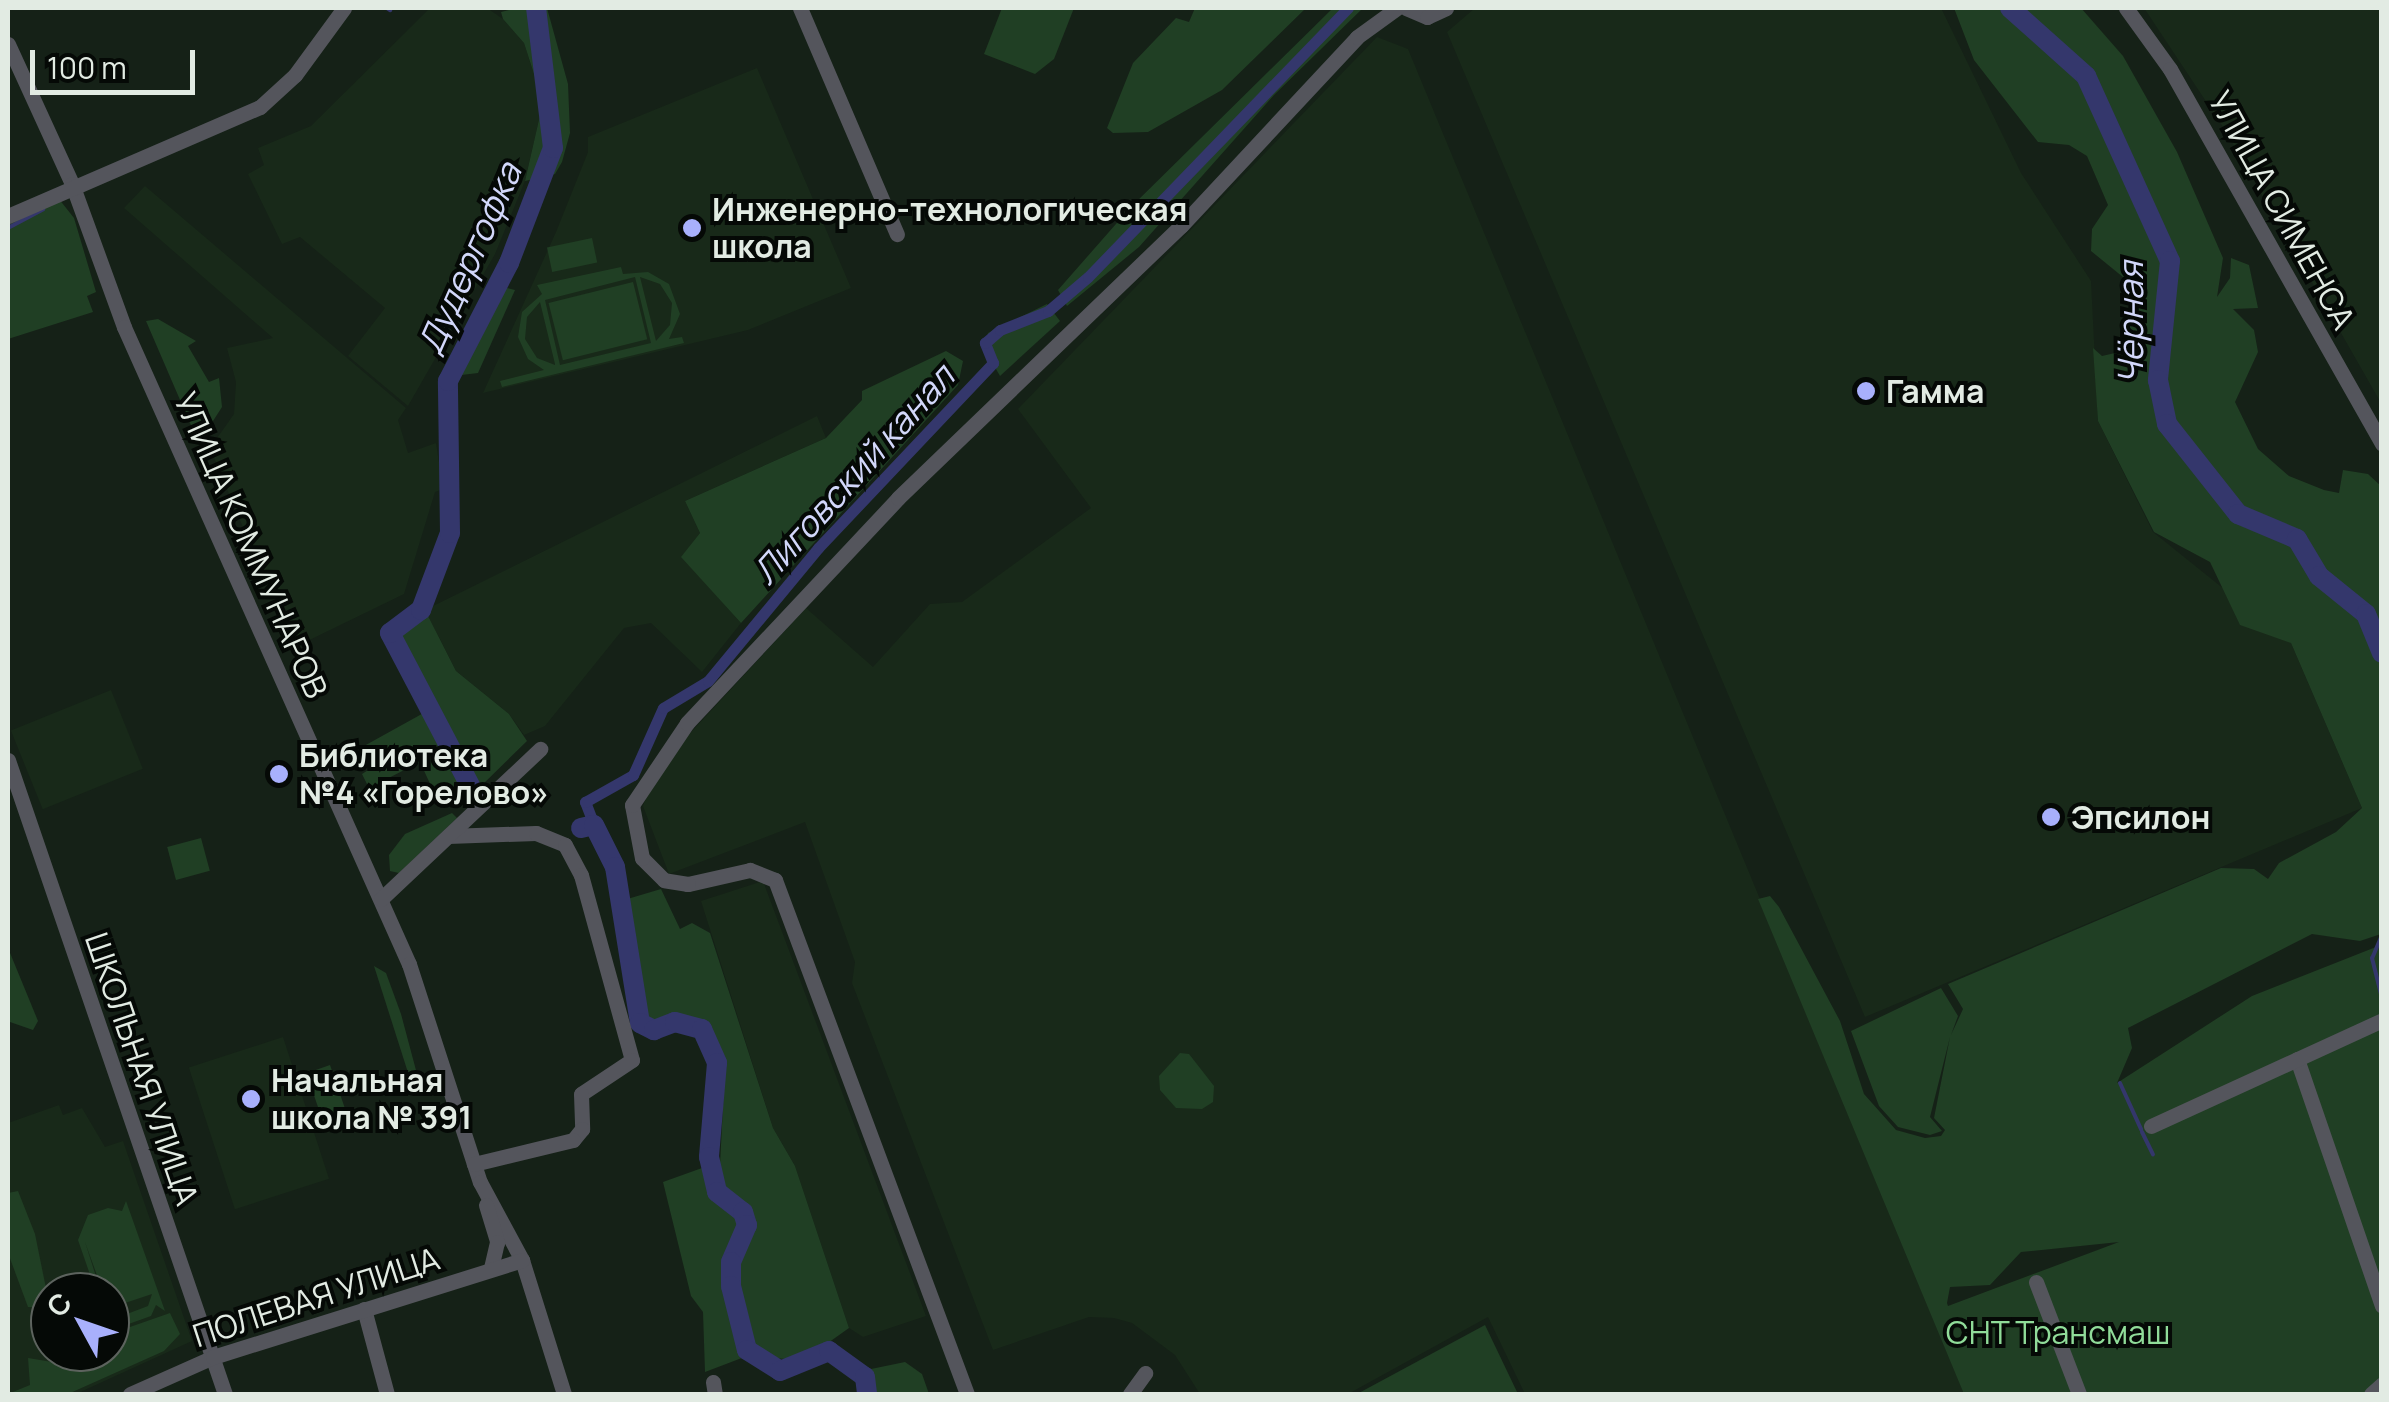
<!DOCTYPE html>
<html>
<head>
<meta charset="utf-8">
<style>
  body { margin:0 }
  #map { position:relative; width:2389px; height:1402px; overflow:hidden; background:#152117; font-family:Manrope,sans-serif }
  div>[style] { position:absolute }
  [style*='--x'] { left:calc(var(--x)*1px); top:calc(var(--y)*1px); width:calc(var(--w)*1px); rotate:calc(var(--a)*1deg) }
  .built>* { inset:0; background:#182919; transform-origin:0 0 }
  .green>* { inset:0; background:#203f24; transform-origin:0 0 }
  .stream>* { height:4px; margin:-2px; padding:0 2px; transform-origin:2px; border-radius:2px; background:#34376c }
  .canal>* { height:11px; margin:-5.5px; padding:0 5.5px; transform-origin:5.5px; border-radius:5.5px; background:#34376c }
  .river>* { height:20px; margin:-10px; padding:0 10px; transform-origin:10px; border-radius:10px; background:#34376c }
  .minor>* { height:15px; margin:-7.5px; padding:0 7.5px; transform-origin:7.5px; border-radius:7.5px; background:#54555c }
  .dots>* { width:28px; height:28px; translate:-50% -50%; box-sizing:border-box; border:5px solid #050906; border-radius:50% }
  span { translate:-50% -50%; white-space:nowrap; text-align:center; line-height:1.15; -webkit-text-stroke:8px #050906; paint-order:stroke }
  .poi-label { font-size:32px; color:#e2ebe3; font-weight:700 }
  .left { translate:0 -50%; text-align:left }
  .street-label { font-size:32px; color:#e2ebe3 }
  .park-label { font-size:32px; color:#90dc99 }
  .water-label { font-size:35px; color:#d2d7fa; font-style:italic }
  .frame { position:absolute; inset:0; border:10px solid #e2ebe3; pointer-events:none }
  .north { position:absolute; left:30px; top:1272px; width:100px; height:100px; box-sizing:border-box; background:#050906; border:2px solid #5d635e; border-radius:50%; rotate:310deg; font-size:28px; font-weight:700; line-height:40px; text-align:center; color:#e2ebe3 }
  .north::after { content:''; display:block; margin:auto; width:35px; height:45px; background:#a8b0fc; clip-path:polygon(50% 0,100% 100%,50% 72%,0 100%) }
  .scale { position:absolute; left:30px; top:50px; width:165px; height:45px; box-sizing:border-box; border:5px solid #e2ebe3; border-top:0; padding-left:12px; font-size:30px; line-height:35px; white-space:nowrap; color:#e2ebe3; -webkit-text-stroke:8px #050906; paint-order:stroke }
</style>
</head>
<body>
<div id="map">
  <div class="built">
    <div style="clip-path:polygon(430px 8px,487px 8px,503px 19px,524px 43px,543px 102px,525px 181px,495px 254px,408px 406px,348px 356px,385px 308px,300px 237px,282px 244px,248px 174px,264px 165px,258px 148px,311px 126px)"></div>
    <div style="clip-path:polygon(1475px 8px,1941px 8px,2021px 173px,2091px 281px,2098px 421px,2153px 532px,2291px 643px,2362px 808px,1865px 1017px,1447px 32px)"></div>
    <div style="clip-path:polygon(2144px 8px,2381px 8px,2381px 403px,2225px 130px)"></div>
    <div style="clip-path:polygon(1377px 37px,1408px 49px,1965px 1394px,1525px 1394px,1488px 1317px,1348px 1394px,1200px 1394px,1175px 1355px,1132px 1323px,1114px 1318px,1089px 1317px,993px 1350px,852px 983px,855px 962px,805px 822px,669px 874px,643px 806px,657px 769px,806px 608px,873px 667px,930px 604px,962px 602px,1091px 508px,1018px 409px)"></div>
    <div style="clip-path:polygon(757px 68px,851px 288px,748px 330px,483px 393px,556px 232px,588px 152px,588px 137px)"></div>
    <div style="clip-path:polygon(145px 186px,406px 408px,398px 420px,408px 453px,436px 443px,443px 489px,435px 492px,404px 594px,293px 648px,210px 448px,234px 414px,236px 382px,227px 348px,273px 338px,124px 208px)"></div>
    <div style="clip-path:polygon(817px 416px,826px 438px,685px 501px,700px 533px,682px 557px,741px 623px,702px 672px,651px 623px,624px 628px,545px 726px,524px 735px,509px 714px,456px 671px,425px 610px)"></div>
    <div style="left:111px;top:690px;width:85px;height:108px;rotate:68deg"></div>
    <div style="clip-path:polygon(763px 881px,926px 1316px,863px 1337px,849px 1328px,795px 1166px,773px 1128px,701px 901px)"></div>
    <div style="left:283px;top:1037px;width:149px;height:99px;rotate:72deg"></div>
    <div style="clip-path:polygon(evenodd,59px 1105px,63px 1115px,82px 1108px,105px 1147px,123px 1141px,192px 1341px,76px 1394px,8px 1394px,8px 1123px,59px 1105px,50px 1292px,110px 1292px,110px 1352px,50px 1352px,50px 1292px)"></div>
  </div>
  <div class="green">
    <div style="clip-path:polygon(517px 8px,547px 8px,568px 84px,570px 133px,562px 162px,555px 174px,525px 181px,543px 102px,524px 43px,503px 19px,501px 12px)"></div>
    <div style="clip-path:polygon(1002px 8px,1074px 8px,1054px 59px,1035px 74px,984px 54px)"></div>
    <div style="clip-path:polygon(1195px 8px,1306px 8px,1222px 90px,1148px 132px,1113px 133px,1107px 128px,1133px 63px,1176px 18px,1189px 22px)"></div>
    <div style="clip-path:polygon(1333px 8px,1363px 8px,1274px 95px,1139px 247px,1067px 306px,1058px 290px,1130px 208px)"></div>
    <div style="clip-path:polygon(evenodd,1954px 8px,2081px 8px,2123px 56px,2177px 152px,2223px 258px,2217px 297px,2230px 278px,2231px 258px,2249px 265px,2258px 308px,2233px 309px,2254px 330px,2258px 352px,2235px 402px,2258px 449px,2289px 476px,2324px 490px,2339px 493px,2343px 470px,2368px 474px,2382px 487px,2381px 934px,2360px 941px,2312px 934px,2128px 1028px,2132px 1048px,2117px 1083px,2252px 996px,2381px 945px,2381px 1394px,1964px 1394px,1758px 899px,1770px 896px,1779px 907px,1840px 1021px,1864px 1094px,1896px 1130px,1925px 1138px,1941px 1136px,1945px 1130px,1934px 1118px,1950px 1037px,1930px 1117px,1942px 1131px,1930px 1135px,1898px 1127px,1879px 1106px,1851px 1031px,1941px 988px,1958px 1016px,1951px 1035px,1963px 1009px,1948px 984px,2221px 868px,2254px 869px,2268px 879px,2279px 863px,2336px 832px,2362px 808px,2291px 643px,2240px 625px,2210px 562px,2154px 532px,2098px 421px,2093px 348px,2102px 356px,2115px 353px,2145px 295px,2091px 251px,2092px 229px,2108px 205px,2087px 156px,2069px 145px,2038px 142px,1974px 60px,1954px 8px,2119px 1242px,1948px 1306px,1947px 1303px,1950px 1287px,1990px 1285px,2021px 1252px,2119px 1242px)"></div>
    <div style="clip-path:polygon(59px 199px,74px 218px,96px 292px,87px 296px,93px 312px,8px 339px,8px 225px)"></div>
    <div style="left:592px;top:238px;width:25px;height:46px;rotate:78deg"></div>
    <div style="clip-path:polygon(evenodd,621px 267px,623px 274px,648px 272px,669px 284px,680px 314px,669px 339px,682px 337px,684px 343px,502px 387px,500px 381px,544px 370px,528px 359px,518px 337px,522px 312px,542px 294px,537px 285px,621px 267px,635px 277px,651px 343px,560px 365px,545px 300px,635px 277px,621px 267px,640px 277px,660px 284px,672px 303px,670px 325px,656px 341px,640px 277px,621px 267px,540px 302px,555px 364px,555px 365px,537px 358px,525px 339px,527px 317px,540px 302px)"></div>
    <div style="left:633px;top:282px;width:59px;height:87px;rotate:76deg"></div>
    <div style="clip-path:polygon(500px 286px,515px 290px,478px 373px,453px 376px)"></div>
    <div style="clip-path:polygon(1047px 304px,1060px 321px,1000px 376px,985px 350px,988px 333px)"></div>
    <div style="clip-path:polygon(158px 319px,196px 341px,188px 346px,209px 382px,219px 378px,222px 407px,204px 435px,196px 437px,146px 321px)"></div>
    <div style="clip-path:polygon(946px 351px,963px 361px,958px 385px,741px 623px,681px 557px,700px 533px,685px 501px,826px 438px,862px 400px,862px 391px)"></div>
    <div style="clip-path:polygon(425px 610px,456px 671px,509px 714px,527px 741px,478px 789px,395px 633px)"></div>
    <div style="clip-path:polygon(429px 710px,464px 777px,438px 801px,420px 762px,369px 788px,362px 774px,373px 767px,364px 746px)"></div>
    <div style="clip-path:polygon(452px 813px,457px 818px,399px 873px,390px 871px,389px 855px,405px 834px)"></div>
    <div style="left:201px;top:838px;width:34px;height:35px;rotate:75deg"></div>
    <div style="clip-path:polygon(661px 889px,680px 929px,692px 923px,710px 933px,773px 1128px,795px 1166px,849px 1328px,804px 1360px,769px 1358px,754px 1350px,749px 1337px,735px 1271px,752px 1219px,719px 1184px,725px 1067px,708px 1028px,693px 1018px,651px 1021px,638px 1000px,624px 900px)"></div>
    <div style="clip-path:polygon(8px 948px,38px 1021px,33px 1030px,10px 1022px)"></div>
    <div style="clip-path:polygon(374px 966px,386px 973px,401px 1014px,417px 1074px,411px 1082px)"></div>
    <div style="clip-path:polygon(1180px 1053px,1189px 1054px,1214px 1086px,1213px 1102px,1202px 1109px,1176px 1108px,1160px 1090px,1159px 1076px)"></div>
    <div style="left:330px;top:1065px;width:50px;height:25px;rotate:71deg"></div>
    <div style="clip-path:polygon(703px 1160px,714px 1197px,735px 1208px,742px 1226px,728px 1281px,747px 1356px,705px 1372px,703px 1312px,691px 1296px,663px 1182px,702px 1168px)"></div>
    <div style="clip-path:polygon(18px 1191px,35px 1234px,50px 1308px,28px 1307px,8px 1253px,8px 1193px)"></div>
    <div style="clip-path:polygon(126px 1201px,165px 1311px,156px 1305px,151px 1316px,123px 1326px,110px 1311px,119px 1317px,148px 1306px,152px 1294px,110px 1308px,110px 1292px,103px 1292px,85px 1242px,101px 1292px,96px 1292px,78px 1240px,88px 1215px,108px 1208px,122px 1211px)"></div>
    <div style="clip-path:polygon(170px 1313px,180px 1334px,164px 1351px,68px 1394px,8px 1394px,30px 1385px,28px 1358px,64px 1364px,82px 1352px,110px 1352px,110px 1334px)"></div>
    <div style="clip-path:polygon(1485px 1325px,1518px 1394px,1357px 1394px)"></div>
    <div style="clip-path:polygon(905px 1362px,922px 1374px,929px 1394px,870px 1394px,871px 1369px)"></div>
  </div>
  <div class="stream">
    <div style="--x:387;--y:8;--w:4;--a:34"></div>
    <div style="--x:8;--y:228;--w:40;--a:-28"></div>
    <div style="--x:2382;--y:935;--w:25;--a:113"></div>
    <div style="--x:2372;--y:958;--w:41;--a:76"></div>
    <div style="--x:2120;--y:1083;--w:51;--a:65.5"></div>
    <div style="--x:2142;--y:1132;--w:25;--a:64"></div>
  </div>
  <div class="canal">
    <div style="--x:594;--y:825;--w:25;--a:-111"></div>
    <div style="--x:585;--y:802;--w:55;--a:-29.4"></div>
    <div style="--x:633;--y:775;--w:73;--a:-65.9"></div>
    <div style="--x:663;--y:708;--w:52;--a:-31"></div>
    <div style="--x:708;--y:681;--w:173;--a:-50.4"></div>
    <div style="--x:818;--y:548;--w:255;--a:-46.6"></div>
    <div style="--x:993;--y:363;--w:22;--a:-112"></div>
    <div style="--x:985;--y:343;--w:20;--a:-41"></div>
    <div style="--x:1000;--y:330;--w:52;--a:-21.6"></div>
    <div style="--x:1048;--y:311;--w:52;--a:-40.4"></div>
    <div style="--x:1088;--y:277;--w:374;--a:-46"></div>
  </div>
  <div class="river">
    <div style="--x:2010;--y:8;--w:102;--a:41.8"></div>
    <div style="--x:2086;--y:76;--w:203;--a:65.6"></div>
    <div style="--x:2170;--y:261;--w:120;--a:95.8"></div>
    <div style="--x:2158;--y:380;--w:45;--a:78.4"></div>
    <div style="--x:2167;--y:424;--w:115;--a:51.7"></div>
    <div style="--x:2238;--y:514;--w:64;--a:23"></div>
    <div style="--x:2297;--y:539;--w:43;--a:59.3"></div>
    <div style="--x:2319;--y:576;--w:60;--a:39"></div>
    <div style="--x:2366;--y:614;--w:42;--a:67.7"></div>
    <div style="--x:475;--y:795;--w:183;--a:-117.7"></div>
    <div style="--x:390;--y:633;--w:39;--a:-37"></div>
    <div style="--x:421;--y:610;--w:82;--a:-69.4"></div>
    <div style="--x:450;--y:533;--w:152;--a:-90.8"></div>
    <div style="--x:448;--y:381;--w:133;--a:-62.7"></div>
    <div style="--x:509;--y:263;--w:123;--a:-69.1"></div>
    <div style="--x:553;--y:148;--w:141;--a:-96.9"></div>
    <div style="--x:581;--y:828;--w:13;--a:-13"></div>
    <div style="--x:594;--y:825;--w:47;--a:63.4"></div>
    <div style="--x:615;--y:867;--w:158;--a:80.9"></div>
    <div style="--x:640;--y:1023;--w:16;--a:27"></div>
    <div style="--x:654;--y:1030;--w:22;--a:-21"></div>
    <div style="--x:675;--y:1022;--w:28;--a:15"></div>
    <div style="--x:702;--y:1029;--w:37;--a:66"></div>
    <div style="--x:717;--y:1063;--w:94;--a:94.9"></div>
    <div style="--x:709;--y:1157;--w:36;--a:77"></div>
    <div style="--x:717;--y:1192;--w:33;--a:38"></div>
    <div style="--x:743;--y:1212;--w:14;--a:73"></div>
    <div style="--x:747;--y:1225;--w:40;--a:113.4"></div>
    <div style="--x:731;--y:1262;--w:24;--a:90"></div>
    <div style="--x:731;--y:1286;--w:66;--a:76"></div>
    <div style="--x:747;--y:1350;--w:39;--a:32"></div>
    <div style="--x:780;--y:1371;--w:53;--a:-22.2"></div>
    <div style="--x:829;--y:1351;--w:44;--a:35.8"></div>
    <div style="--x:865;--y:1377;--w:17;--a:83"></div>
  </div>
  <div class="minor">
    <div style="--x:800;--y:8;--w:246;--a:66.8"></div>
    <div style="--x:1406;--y:8;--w:23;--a:23"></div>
    <div style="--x:1427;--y:17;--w:21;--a:-25"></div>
    <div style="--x:2126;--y:8;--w:75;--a:54.2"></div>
    <div style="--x:2170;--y:69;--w:431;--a:60.5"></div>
    <div style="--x:8;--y:44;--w:154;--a:65.4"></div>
    <div style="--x:72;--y:184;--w:152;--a:70"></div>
    <div style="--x:124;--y:327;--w:698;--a:65.9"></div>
    <div style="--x:409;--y:964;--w:229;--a:72"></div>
    <div style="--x:480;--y:1182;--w:89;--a:61.7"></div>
    <div style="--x:522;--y:1260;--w:140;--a:72.6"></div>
    <div style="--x:8;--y:216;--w:275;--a:-23.4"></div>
    <div style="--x:260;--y:107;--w:47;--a:-42.4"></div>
    <div style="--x:295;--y:75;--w:83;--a:-53.8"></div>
    <div style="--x:8;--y:760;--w:670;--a:71.11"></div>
    <div style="--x:448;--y:836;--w:88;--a:-2"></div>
    <div style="--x:536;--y:833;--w:31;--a:22"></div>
    <div style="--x:565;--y:845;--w:34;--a:62"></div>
    <div style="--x:581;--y:875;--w:192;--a:74.6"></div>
    <div style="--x:632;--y:1060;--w:61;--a:146.3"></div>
    <div style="--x:581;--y:1094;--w:35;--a:88"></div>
    <div style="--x:582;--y:1129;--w:14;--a:129"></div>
    <div style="--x:573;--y:1140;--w:102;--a:166.4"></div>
    <div style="--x:381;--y:899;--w:219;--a:-43.3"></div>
    <div style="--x:2297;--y:1059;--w:261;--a:71"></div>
    <div style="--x:2151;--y:1126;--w:254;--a:-24.6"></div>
    <div style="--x:486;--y:1205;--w:39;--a:73"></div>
    <div style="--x:497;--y:1242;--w:28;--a:103"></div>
    <div style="--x:2036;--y:1282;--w:120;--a:69"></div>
    <div style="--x:364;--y:1309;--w:88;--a:74.9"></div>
    <div style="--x:713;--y:1382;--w:12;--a:81"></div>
    <div style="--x:130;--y:1394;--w:91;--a:-24"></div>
    <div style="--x:213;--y:1357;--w:324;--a:-17.4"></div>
    <div style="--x:967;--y:1394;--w:549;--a:-110.48"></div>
    <div style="--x:775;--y:880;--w:27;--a:-158"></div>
    <div style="--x:750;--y:870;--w:64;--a:167.3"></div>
    <div style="--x:688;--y:884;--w:24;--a:-171"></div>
    <div style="--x:664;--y:880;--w:31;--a:-135"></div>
    <div style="--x:642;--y:858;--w:54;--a:-100.7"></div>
    <div style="--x:632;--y:805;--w:99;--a:-56.1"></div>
    <div style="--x:687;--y:723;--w:308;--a:-46.8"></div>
    <div style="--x:898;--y:498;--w:393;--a:-43.9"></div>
    <div style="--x:1181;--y:226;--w:258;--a:-47"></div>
    <div style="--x:1357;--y:37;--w:49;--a:-35.9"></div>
    <div style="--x:1130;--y:1394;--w:26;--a:-54"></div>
    <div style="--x:2371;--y:1394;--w:15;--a:-42"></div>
  </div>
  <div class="dots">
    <div style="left:692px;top:228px;background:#a8b0fc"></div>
    <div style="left:1866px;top:391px;background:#a8b0fc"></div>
    <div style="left:279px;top:774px;background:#a8b0fc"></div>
    <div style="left:2051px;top:817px;background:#a8b0fc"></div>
    <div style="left:251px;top:1099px;background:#a8b0fc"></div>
  </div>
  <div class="poi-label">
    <span class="left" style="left:712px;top:228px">Инженерно-технологическая<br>школа</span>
    <span class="left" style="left:1886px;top:391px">Гамма</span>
    <span class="left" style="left:299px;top:774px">Библиотека<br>№4 «Горелово»</span>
    <span class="left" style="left:2071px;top:817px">Эпсилон</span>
    <span class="left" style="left:271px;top:1099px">Начальная<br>школа № 391</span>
  </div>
  <div class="street-label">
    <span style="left:2282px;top:210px;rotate:61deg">УЛИЦА СИМЕНСА</span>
    <span style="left:251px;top:545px;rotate:66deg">УЛИЦА КОММУНАРОВ</span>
    <span style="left:142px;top:1069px;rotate:71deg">ШКОЛЬНАЯ УЛИЦА</span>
    <span style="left:316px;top:1297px;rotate:-18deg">ПОЛЕВАЯ УЛИЦА</span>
  </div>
  <div class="park-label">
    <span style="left:2058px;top:1332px">СНТ Трансмаш</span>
  </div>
  <div class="water-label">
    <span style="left:469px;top:258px;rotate:-66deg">Дудергофка</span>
    <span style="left:2130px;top:323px;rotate:-90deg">Чёрная</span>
    <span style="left:853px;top:474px;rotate:-48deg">Лиговский канал</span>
  </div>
  <div class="frame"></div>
  <div class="north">С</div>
  <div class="scale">100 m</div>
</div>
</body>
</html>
